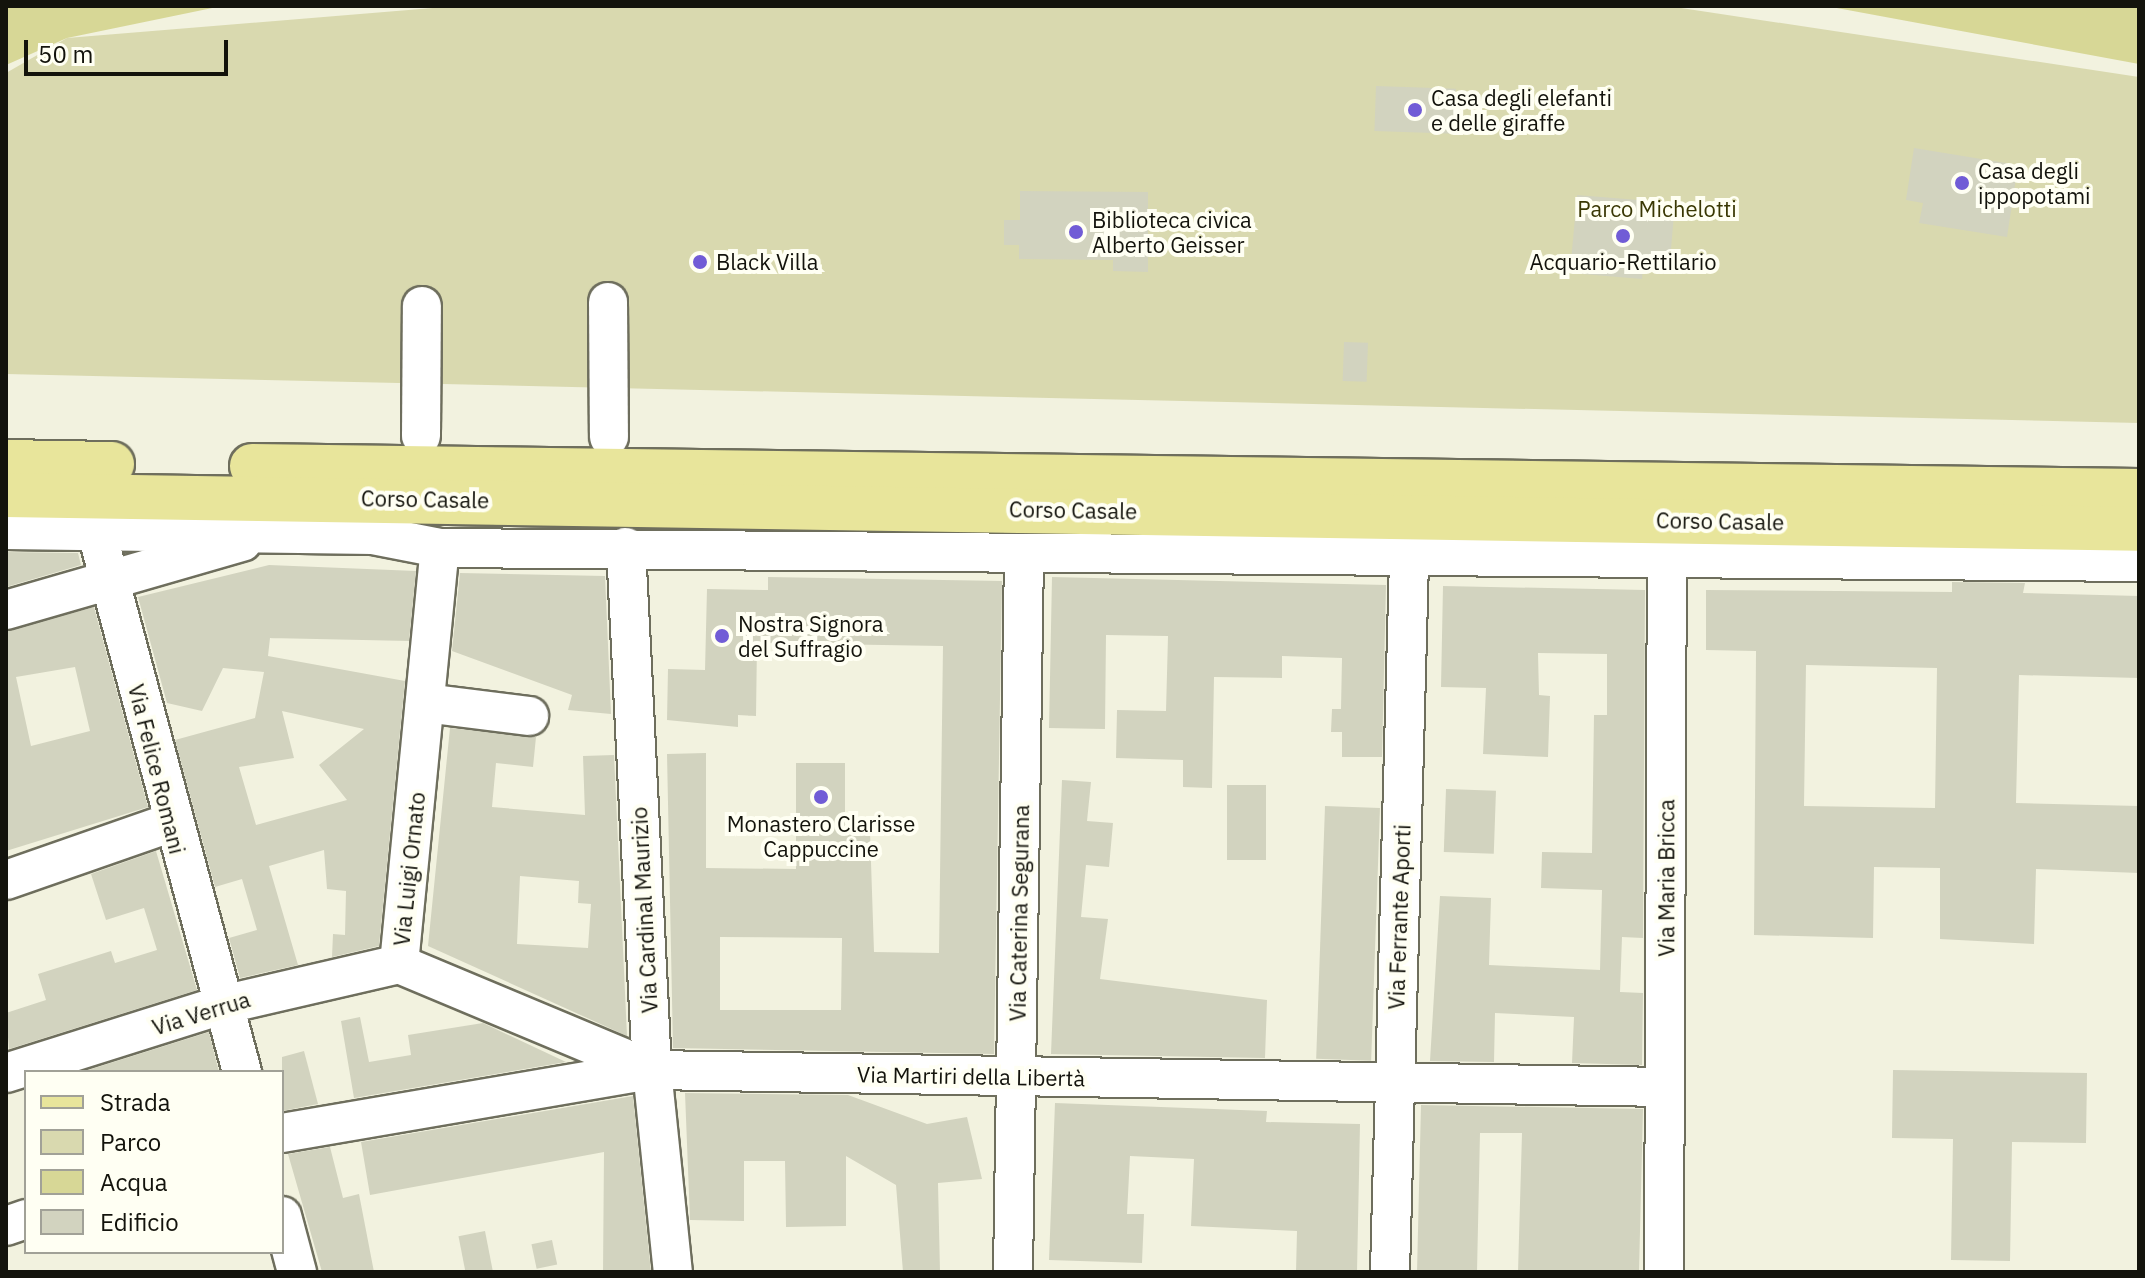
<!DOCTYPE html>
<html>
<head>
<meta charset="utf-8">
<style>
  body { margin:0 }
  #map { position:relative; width:2145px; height:1278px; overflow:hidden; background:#f2f2df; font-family:"IBM Plex Sans",sans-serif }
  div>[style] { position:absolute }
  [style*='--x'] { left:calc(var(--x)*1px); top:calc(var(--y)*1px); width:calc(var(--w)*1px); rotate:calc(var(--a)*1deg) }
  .green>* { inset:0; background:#d9d9af }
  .water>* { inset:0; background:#d7d796 }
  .building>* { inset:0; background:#d2d3bf; transform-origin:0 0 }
  .roads { filter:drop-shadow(2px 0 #6e6e5d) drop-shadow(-2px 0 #6e6e5d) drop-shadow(0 2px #6e6e5d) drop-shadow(0 -2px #6e6e5d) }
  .minor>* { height:38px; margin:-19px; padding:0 19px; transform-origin:19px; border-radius:19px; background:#fff }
  .major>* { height:44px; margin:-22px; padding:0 22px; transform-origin:22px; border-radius:22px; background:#e8e59b }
  .dots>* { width:22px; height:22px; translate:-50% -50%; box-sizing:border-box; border:4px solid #fffff3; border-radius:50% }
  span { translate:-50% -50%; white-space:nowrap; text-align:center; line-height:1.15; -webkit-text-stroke:8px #fffff3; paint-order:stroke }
  .poi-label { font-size:22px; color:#13130c }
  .left { translate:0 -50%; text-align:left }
  .park-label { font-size:22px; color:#393703 }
  .street-label { font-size:22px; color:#13130c }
  .frame { position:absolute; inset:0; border:8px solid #13130c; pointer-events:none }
  .legend { position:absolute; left:24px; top:1070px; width:260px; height:184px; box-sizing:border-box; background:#fffff3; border:2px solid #a1a197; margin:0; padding:10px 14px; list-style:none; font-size:24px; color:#13130c }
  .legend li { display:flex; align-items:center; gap:16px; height:40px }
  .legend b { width:40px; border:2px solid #a1a197 }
  .scale { position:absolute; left:24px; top:40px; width:204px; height:36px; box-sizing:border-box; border:4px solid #13130c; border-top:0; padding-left:10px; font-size:24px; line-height:28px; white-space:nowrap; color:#13130c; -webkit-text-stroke:6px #fffff3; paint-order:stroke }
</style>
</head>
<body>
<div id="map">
  <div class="green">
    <div style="clip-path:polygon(457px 6px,1668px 6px,2139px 77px,2139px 423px,6px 374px,6px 73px,67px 38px)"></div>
  </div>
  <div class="water">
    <div style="clip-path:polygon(6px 6px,222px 6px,67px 38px,6px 65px)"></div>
    <div style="clip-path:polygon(1826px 6px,2139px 6px,2139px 64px)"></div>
  </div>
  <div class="building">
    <div style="left:1376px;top:86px;width:80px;height:45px;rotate:2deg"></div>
    <div style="clip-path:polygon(1914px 148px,2018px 165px,2007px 237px,1919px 223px,1923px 203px,1906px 200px)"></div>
    <div style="clip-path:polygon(1020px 191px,1148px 192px,1148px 272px,1113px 271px,1113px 260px,1019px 259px,1019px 245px,1004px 245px,1004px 220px,1020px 220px)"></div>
    <div style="clip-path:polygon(1577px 195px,1675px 203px,1669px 272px,1643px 269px,1642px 279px,1570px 273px)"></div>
    <div style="left:1344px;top:342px;width:24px;height:39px;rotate:2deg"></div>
    <div style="clip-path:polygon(6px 552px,78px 553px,81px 565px,6px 587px)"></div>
    <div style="clip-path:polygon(evenodd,269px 565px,416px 571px,409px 641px,270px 638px,268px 656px,405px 681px,379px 946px,332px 957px,333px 934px,345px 935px,346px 891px,327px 889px,324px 850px,269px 866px,298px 965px,240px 978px,229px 938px,257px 930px,242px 879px,215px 887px,175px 740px,255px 718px,264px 672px,223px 668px,202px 711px,167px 703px,138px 597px,269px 565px,282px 711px,364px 729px,319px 765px,347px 800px,256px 825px,239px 767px,294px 758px,282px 711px)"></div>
    <div style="clip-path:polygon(460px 573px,605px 576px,611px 714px,568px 710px,572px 695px,452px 651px)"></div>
    <div style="clip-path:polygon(evenodd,768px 577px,1002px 581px,994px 1054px,673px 1048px,667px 754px,706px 753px,706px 868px,796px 869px,796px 763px,845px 763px,845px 831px,870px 832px,874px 952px,939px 953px,943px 646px,757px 643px,756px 716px,738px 715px,738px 727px,667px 720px,668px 669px,705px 670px,707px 589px,768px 590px,768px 577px,720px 937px,842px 938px,841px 1010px,720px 1010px,720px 937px)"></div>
    <div style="clip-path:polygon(1052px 577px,1386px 585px,1382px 757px,1342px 757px,1342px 732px,1331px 732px,1332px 709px,1341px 709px,1342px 658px,1282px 656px,1282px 678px,1214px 677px,1212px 788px,1183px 787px,1183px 760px,1116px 758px,1117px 710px,1166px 711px,1168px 636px,1106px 635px,1105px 729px,1049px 728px)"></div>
    <div style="clip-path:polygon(evenodd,1952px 582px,2025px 583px,2023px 593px,2139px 596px,2139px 678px,2019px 675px,2016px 803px,2139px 806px,2139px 873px,2036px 869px,2034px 944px,1940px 939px,1940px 868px,1874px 867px,1873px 938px,1754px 935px,1756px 651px,1706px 650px,1706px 590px,1952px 592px,1952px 582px,1806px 665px,1937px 668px,1935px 808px,1804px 806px,1806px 665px)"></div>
    <div style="clip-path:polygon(1443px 586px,1645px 590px,1643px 938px,1622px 937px,1620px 992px,1643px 993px,1642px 1065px,1572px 1063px,1574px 1017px,1495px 1013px,1494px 1062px,1430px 1061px,1440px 896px,1491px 898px,1489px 965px,1600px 970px,1602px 890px,1541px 888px,1542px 852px,1592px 853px,1594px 715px,1607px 715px,1607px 654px,1538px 653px,1539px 695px,1550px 696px,1548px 757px,1483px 754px,1486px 688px,1441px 687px)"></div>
    <div style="clip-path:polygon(evenodd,94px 607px,148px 807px,6px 851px,6px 631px,94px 607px,75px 667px,90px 731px,31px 746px,16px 677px,75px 667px)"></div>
    <div style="clip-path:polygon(evenodd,450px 728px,536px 737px,533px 767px,496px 763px,492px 807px,585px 815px,583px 756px,614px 755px,627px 1036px,428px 946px,450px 728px,520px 876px,579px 881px,578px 903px,591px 904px,588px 948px,517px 944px,520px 876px)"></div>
    <div style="clip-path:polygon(1062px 780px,1091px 782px,1087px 821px,1113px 823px,1109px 867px,1086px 865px,1081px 917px,1108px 919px,1100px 979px,1267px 1000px,1265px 1058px,1051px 1054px)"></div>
    <div style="left:1227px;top:785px;width:39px;height:75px"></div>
    <div style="left:1446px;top:789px;width:50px;height:63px;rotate:2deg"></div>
    <div style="left:1325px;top:806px;width:55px;height:253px;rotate:2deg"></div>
    <div style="clip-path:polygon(156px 851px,197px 990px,9px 1049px,6px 1013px,46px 1000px,38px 974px,111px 951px,115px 963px,157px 950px,144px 908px,106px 920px,91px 874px)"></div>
    <div style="clip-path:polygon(360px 1017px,369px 1062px,411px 1055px,408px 1035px,483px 1023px,566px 1062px,354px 1098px,341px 1021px)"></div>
    <div style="clip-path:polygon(209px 1032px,219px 1072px,82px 1072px)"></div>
    <div style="clip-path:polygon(304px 1051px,318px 1104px,282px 1111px,282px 1057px)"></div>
    <div style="clip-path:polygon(1893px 1070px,2087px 1073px,2086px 1143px,2012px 1142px,2010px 1261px,1951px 1260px,1953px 1139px,1892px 1138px)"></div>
    <div style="clip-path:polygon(685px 1093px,848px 1095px,927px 1124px,967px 1117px,982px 1179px,938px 1183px,940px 1272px,903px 1272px,896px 1185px,846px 1156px,846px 1226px,786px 1227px,785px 1161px,744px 1161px,744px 1221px,690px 1220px)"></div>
    <div style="clip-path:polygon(633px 1096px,651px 1272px,603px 1272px,604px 1152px,370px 1195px,361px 1142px)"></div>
    <div style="clip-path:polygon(1055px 1103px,1267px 1111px,1266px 1122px,1360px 1124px,1357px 1272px,1296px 1272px,1297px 1231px,1191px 1226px,1194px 1159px,1130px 1156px,1127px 1214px,1144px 1214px,1142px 1263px,1049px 1260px)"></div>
    <div style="clip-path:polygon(1421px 1105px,1643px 1109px,1639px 1272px,1518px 1272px,1522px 1133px,1480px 1133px,1477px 1272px,1417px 1272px)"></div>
    <div style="clip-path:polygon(330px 1147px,343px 1198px,359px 1194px,374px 1272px,322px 1272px,288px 1154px)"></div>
    <div style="left:485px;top:1231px;width:42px;height:27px;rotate:79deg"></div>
    <div style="left:552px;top:1240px;width:25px;height:21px;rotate:78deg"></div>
  </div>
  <div class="roads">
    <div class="minor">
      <div style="--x:608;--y:302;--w:135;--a:89.6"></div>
      <div style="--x:421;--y:436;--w:130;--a:-89.6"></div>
      <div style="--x:90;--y:507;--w:585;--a:74.94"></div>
      <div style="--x:6;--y:530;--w:367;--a:0.8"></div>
      <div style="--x:373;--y:535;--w:68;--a:11"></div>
      <div style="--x:440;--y:548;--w:1699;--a:0.47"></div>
      <div style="--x:626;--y:547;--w:524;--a:87.15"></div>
      <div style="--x:652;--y:1070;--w:203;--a:84.1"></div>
      <div style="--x:6;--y:610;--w:246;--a:-16.1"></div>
      <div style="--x:425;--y:703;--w:105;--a:7.1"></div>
      <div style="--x:6;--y:880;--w:174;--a:-19.2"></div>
      <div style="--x:399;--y:964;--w:418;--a:-84.4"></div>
      <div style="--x:6;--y:1073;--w:226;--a:-17.5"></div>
      <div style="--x:222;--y:1005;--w:182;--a:-13"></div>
      <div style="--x:399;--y:964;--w:274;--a:22.7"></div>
      <div style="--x:282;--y:1133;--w:375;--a:-9.7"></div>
      <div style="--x:652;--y:1070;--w:1013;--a:0.96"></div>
      <div style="--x:282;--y:1216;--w:58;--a:75"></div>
      <div style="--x:6;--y:1226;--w:21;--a:-19"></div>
      <div style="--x:1013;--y:1272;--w:719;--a:-89.12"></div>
      <div style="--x:1390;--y:1272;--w:711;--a:-88.47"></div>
      <div style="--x:1664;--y:1272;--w:733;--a:-89.77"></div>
    </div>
    <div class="major">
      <div style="--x:6;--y:462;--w:106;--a:1.1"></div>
      <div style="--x:252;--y:466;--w:1887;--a:0.76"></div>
      <div style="--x:6;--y:495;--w:2133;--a:0.91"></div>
    </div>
  </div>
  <div class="dots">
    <div style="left:1415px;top:110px;background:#715cd6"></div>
    <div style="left:1962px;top:183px;background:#715cd6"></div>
    <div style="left:1076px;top:232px;background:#715cd6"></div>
    <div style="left:1623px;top:236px;background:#715cd6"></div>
    <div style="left:700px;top:262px;background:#715cd6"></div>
    <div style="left:722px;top:636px;background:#715cd6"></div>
    <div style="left:821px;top:797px;background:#715cd6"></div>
  </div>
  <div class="poi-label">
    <span class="left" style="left:1431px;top:110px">Casa degli elefanti<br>e delle giraffe</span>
    <span class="left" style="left:1978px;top:183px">Casa degli<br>ippopotami</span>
    <span class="left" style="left:1092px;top:232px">Biblioteca civica<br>Alberto Geisser</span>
    <span class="left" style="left:716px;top:262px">Black Villa</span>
    <span style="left:1623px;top:262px">Acquario-Rettilario</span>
    <span class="left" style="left:738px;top:636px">Nostra Signora<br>del Suffragio</span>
    <span style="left:821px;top:836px">Monastero Clarisse<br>Cappuccine</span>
  </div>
  <div class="park-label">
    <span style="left:1657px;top:209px">Parco Michelotti</span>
  </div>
  <div class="street-label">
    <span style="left:425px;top:499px;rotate:1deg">Corso Casale</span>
    <span style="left:1073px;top:510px;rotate:1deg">Corso Casale</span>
    <span style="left:1720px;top:521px;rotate:1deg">Corso Casale</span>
    <span style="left:157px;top:769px;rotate:76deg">Via Felice Romani</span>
    <span style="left:409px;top:869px;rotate:-84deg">Via Luigi Ornato</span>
    <span style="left:1666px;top:878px;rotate:-90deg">Via Maria Bricca</span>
    <span style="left:644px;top:910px;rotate:-93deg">Via Cardinal Maurizio</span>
    <span style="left:1019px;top:913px;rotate:-89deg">Via Caterina Segurana</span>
    <span style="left:1399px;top:917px;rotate:-88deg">Via Ferrante Aporti</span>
    <span style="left:201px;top:1013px;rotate:-17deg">Via Verrua</span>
    <span style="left:971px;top:1076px;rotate:1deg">Via Martiri della Libertà</span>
  </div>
  <div class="frame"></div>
  <ul class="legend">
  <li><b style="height:10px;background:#e8e59b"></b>Strada</li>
  <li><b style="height:22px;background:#d9d9af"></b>Parco</li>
  <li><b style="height:22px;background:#d7d796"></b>Acqua</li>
  <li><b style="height:22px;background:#d2d3bf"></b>Edificio</li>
  </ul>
  <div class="scale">50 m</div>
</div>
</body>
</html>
